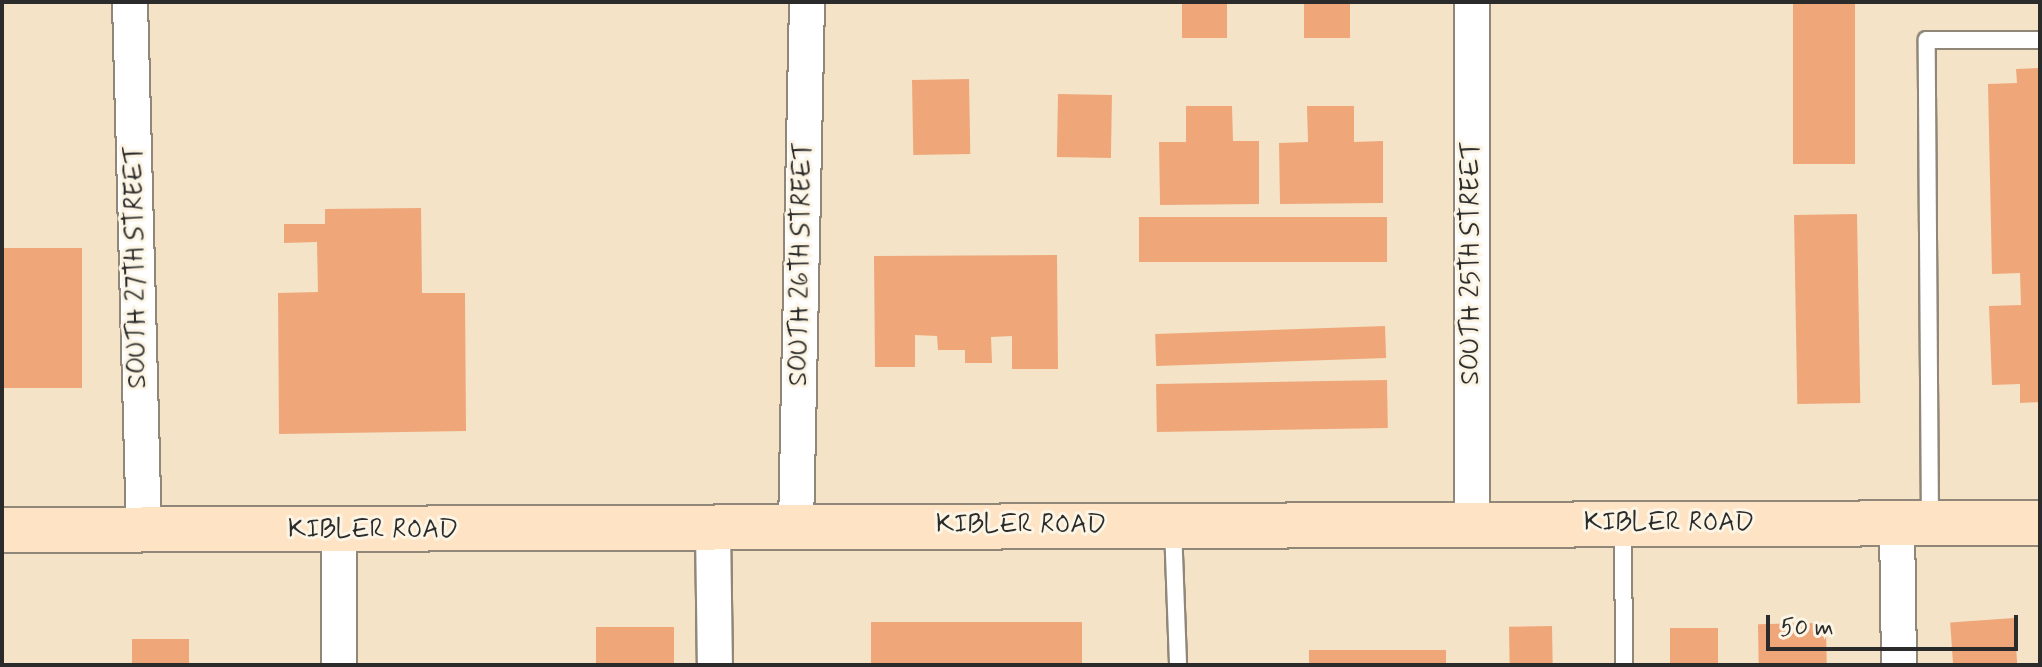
<!DOCTYPE html>
<html>
<head>
<meta charset="utf-8">
<style>
  body { margin:0 }
  #map { position:relative; width:2042px; height:667px; overflow:hidden; background:#f4e3c7; font-family:Mynerve,sans-serif }
  div>[style] { position:absolute }
  [style*='--x'] { left:calc(var(--x)*1px); top:calc(var(--y)*1px); width:calc(var(--w)*1px); rotate:calc(var(--a)*1deg) }
  .building>* { inset:0; background:#efa779; transform-origin:0 0 }
  .roads { filter:drop-shadow(2px 0 #908779) drop-shadow(-2px 0 #908779) drop-shadow(0 2px #908779) drop-shadow(0 -2px #908779) }
  .service>* { height:16px; margin:-8px; padding:0 8px; transform-origin:8px; border-radius:8px; background:#fff }
  .minor>* { height:34px; margin:-17px; padding:0 17px; transform-origin:17px; border-radius:17px; background:#fff }
  .secondary>* { height:44px; margin:-22px; padding:0 22px; transform-origin:22px; border-radius:22px; background:#fee4c5 }
  span { translate:-50% -50%; white-space:nowrap; text-align:center; line-height:1.15; -webkit-text-stroke:6px #fcf5e5; paint-order:stroke }
  .street-label { font-size:26px; color:#2b2b2b }
  .frame { position:absolute; inset:0; border:4px solid #2b2b2b; pointer-events:none }
  .scale { position:absolute; left:1766px; top:615px; width:252px; height:36px; box-sizing:border-box; border:4px solid #2b2b2b; border-top:0; padding-left:10px; font-size:24px; line-height:28px; white-space:nowrap; color:#2b2b2b; -webkit-text-stroke:6px #fcf5e5; paint-order:stroke }
</style>
</head>
<body>
<div id="map">
  <div class="building">
    <div style="left:1182px;top:2px;width:45px;height:36px"></div>
    <div style="left:1304px;top:2px;width:46px;height:36px"></div>
    <div style="left:1793px;top:2px;width:62px;height:162px"></div>
    <div style="clip-path:polygon(2040px 68px,2040px 402px,2020px 403px,2020px 384px,1992px 385px,1989px 306px,2021px 305px,2020px 273px,1992px 274px,1988px 84px,2017px 83px,2016px 69px)"></div>
    <div style="left:969px;top:79px;width:75px;height:57px;rotate:89deg"></div>
    <div style="left:1058px;top:94px;width:54px;height:63px;rotate:1deg"></div>
    <div style="clip-path:polygon(1186px 106px,1232px 106px,1233px 141px,1259px 141px,1259px 204px,1160px 205px,1159px 142px,1186px 142px)"></div>
    <div style="clip-path:polygon(1307px 106px,1354px 106px,1354px 142px,1383px 141px,1383px 203px,1280px 204px,1279px 143px,1308px 142px)"></div>
    <div style="clip-path:polygon(421px 208px,422px 293px,465px 293px,466px 431px,279px 434px,278px 293px,318px 292px,317px 242px,284px 243px,284px 224px,325px 224px,325px 209px)"></div>
    <div style="left:1857px;top:214px;width:189px;height:63px;rotate:89deg"></div>
    <div style="left:1387px;top:217px;width:45px;height:248px;rotate:90deg"></div>
    <div style="left:2px;top:248px;width:80px;height:140px"></div>
    <div style="clip-path:polygon(1057px 255px,1058px 369px,1012px 369px,1012px 336px,991px 337px,992px 363px,965px 363px,965px 350px,938px 350px,937px 336px,915px 335px,915px 367px,875px 367px,874px 256px)"></div>
    <div style="left:1385px;top:326px;width:32px;height:230px;rotate:88deg"></div>
    <div style="left:1387px;top:380px;width:48px;height:231px;rotate:89deg"></div>
    <div style="left:2014px;top:618px;width:47px;height:64px;rotate:86deg"></div>
    <div style="left:1082px;top:622px;width:43px;height:211px;rotate:90deg"></div>
    <div style="left:1826px;top:623px;width:42px;height:68px;rotate:89deg"></div>
    <div style="left:1552px;top:626px;width:39px;height:43px;rotate:89deg"></div>
    <div style="left:596px;top:627px;width:78px;height:38px"></div>
    <div style="left:1718px;top:628px;width:37px;height:48px;rotate:90deg"></div>
    <div style="left:132px;top:639px;width:57px;height:26px"></div>
    <div style="left:1446px;top:650px;width:15px;height:137px;rotate:90deg"></div>
  </div>
  <div class="roads">
    <div class="service">
      <div style="--x:1930;--y:522;--w:482;--a:-90.4"></div>
      <div style="--x:1927;--y:40;--w:113;--a:0"></div>
      <div style="--x:1623;--y:526;--w:139;--a:89.6"></div>
      <div style="--x:1173;--y:527;--w:138;--a:87.9"></div>
    </div>
    <div class="minor">
      <div style="--x:130;--y:2;--w:530;--a:88.49"></div>
      <div style="--x:1897;--y:523;--w:142;--a:89.2"></div>
      <div style="--x:1472;--y:524;--w:522;--a:-90"></div>
      <div style="--x:796;--y:527;--w:525;--a:-88.8"></div>
      <div style="--x:713;--y:528;--w:137;--a:89.2"></div>
      <div style="--x:339;--y:665;--w:134;--a:-90"></div>
    </div>
    <div class="secondary">
      <div style="--x:2;--y:530;--w:2038;--a:-0.2"></div>
    </div>
  </div>
  <div class="street-label">
    <span style="left:1472px;top:263px;rotate:-90deg">SOUTH 25TH STREET</span>
    <span style="left:802px;top:264px;rotate:-89deg">SOUTH 26TH STREET</span>
    <span style="left:137px;top:267px;rotate:-91deg">SOUTH 27TH STREET</span>
    <span style="left:1669px;top:524px">KIBLER ROAD</span>
    <span style="left:1021px;top:526px">KIBLER ROAD</span>
    <span style="left:373px;top:531px">KIBLER ROAD</span>
  </div>
  <div class="frame"></div>
  <div class="scale">50 m</div>
</div>
</body>
</html>
